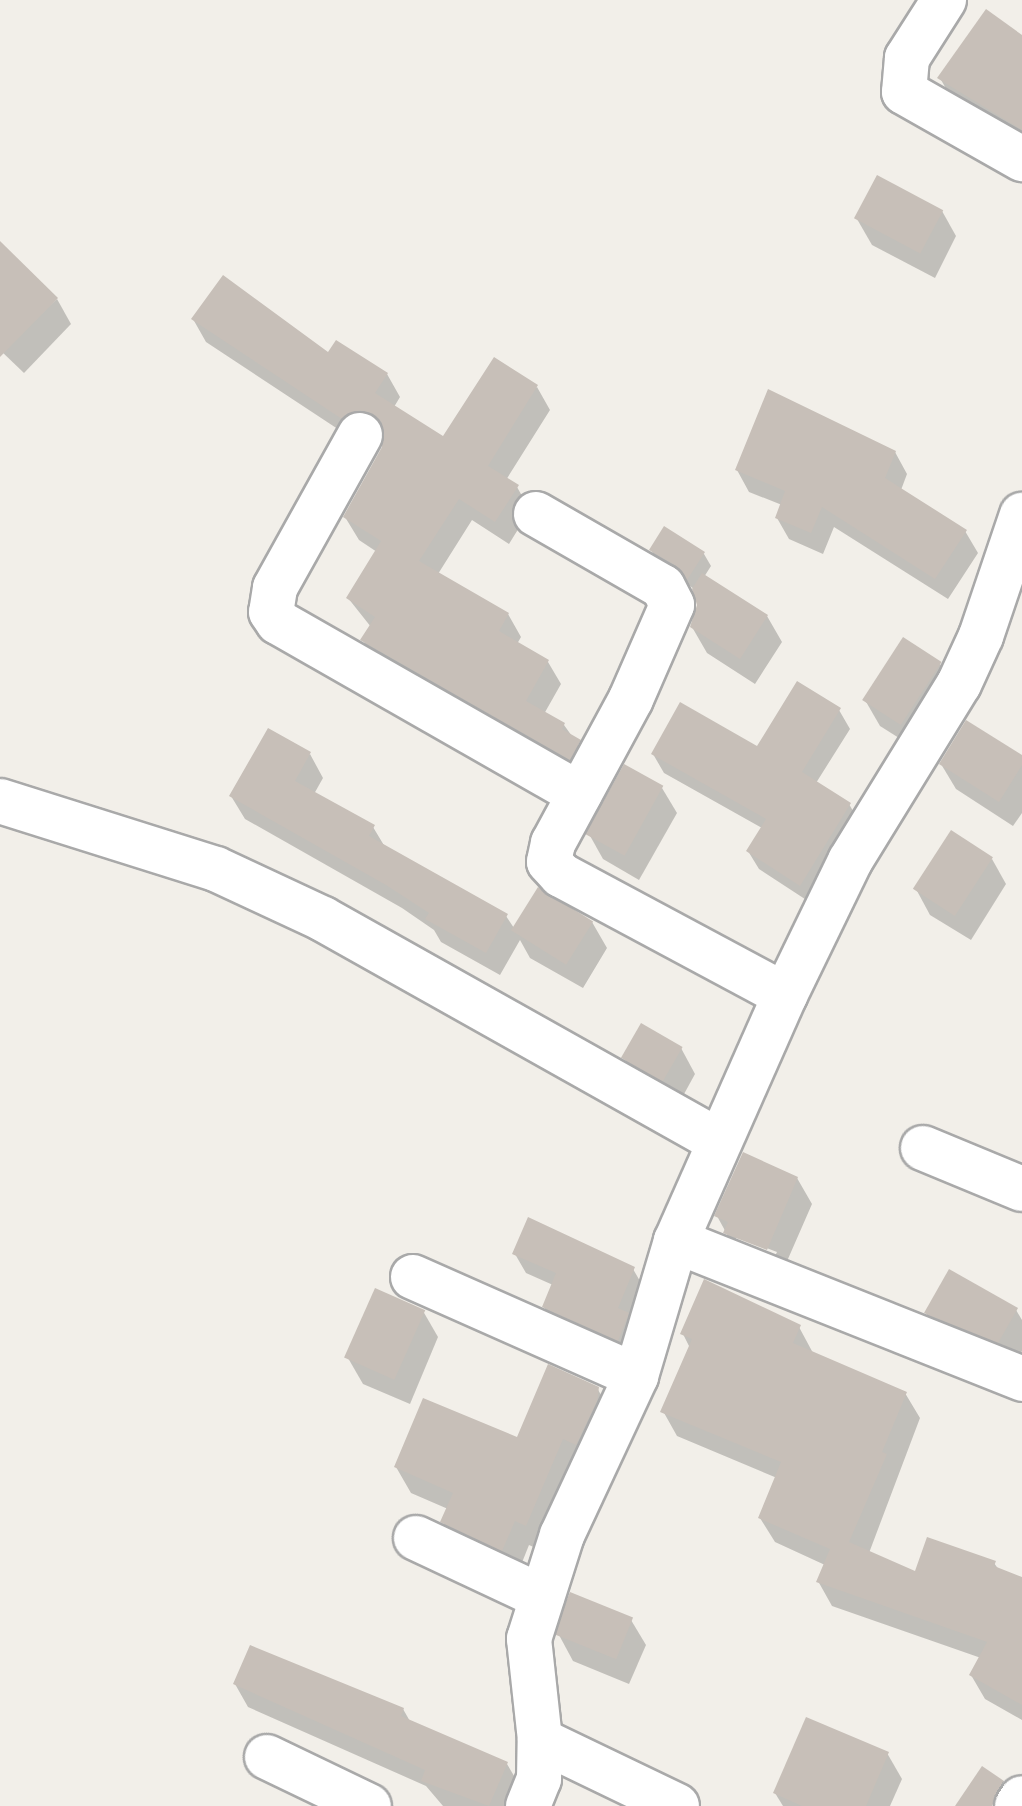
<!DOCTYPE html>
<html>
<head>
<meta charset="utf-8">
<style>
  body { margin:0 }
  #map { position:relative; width:1022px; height:1806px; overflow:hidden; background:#f2efe9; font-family:Karla,sans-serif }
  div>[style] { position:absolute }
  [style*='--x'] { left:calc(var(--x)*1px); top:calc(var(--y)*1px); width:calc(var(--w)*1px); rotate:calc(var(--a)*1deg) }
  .shadow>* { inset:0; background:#0003 }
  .building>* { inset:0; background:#c7bfb8; transform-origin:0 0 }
  .roads { filter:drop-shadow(2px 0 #a9a9a9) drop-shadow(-2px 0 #a9a9a9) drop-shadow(0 2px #a9a9a9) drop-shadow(0 -2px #a9a9a9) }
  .street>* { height:44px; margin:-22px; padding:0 22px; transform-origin:22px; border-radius:22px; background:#fff }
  span { translate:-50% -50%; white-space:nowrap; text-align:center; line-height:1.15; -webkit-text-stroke:6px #fff; paint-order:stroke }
</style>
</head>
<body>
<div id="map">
  <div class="shadow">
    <div style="clip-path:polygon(1022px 37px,1022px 143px,953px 101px,940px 78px)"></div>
    <div style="clip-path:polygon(942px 211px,956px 236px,935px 278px,872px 245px,857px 219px)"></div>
    <div style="clip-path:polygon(57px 299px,71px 324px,24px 373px,0 350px)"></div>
    <div style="clip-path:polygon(193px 319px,387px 374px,400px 397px,394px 407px,444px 439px,537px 387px,550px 410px,506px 480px,517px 487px,530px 510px,509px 544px,472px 520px,438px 574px,508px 614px,521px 637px,517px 644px,548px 662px,561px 684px,544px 714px,564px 725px,592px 764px,583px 781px,376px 663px,363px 640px,371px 627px,348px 598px,377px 552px,359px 540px,345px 517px,384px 448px,384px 438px,375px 432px,356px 441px,206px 342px)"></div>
    <div style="clip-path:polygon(895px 452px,907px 474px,901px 490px,965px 531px,978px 553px,948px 599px,834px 527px,823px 554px,789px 539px,777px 518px,782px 505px,749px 492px,737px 470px)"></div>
    <div style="clip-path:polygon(651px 550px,704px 554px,711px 566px,704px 577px,767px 616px,782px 642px,755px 684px,707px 653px,692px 627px,699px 605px,694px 589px,658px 562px)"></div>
    <div style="clip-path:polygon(940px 664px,955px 689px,918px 750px,880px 726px,865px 700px)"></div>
    <div style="clip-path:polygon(839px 710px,850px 729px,816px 783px,849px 804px,860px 823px,811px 903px,759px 869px,748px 851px,762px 828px,664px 773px,653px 754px,757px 748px)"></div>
    <div style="clip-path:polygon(310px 754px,323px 778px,314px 794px,373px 827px,385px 847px,506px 916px,516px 931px,592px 922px,607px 948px,583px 988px,530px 958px,520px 940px,500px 975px,441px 942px,434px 930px,402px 908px,245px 819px,231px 796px)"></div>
    <div style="clip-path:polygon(1022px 758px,1022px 813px,1013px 826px,956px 789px,941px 764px)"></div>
    <div style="clip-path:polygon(662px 788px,677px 813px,639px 880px,603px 859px,589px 834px)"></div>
    <div style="clip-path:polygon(992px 859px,1006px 884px,971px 940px,930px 915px,916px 889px)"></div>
    <div style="clip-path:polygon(681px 1048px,695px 1074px,678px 1105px,639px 1083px,624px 1058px)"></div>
    <div style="clip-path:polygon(evenodd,797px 1178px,812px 1204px,781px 1275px,740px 1258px,717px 1216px,797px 1178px,736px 1236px,777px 1252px,775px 1256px,736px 1240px,736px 1236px)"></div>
    <div style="clip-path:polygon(515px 1254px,633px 1269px,644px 1288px,629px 1359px,555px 1326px,544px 1307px,553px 1285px,526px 1273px)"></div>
    <div style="clip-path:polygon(1016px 1310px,1022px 1320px,1022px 1351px,1013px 1367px,941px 1338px,926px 1313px)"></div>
    <div style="clip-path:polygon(423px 1311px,438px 1337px,410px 1404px,363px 1384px,348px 1358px)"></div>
    <div style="clip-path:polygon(799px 1327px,813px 1353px,905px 1393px,920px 1418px,869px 1553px,916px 1573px,994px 1563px,999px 1570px,1022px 1579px,1022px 1720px,985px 1699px,971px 1675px,981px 1658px,832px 1606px,818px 1581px,825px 1565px,775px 1542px,760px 1518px,777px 1478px,677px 1436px,663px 1411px,690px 1348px,683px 1334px)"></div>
    <div style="clip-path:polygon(597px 1388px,612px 1414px,540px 1550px,529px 1545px,517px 1575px,457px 1547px,443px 1522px,448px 1509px,411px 1493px,396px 1467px,518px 1440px)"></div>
    <div style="clip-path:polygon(631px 1620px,646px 1645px,629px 1684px,573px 1661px,559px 1635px)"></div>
    <div style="clip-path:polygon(235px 1684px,403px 1709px,411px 1723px,507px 1764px,520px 1786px,511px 1806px,443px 1806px,426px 1786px,248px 1707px)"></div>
    <div style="clip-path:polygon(887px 1753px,902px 1779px,890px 1806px,783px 1806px,775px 1793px)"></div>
  </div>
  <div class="building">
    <div style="clip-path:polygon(986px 9px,1022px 35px,1022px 130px,937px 78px)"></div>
    <div style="left:877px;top:175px;width:75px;height:49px;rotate:28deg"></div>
    <div style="clip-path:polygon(0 241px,58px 298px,0 357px)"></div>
    <div style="clip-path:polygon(223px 275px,328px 352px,336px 340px,388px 373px,375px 393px,443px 436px,494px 357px,538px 385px,488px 466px,519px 485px,495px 522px,459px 499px,419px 561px,509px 613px,499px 631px,549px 660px,526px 701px,565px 723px,562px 729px,581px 740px,570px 760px,360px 640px,375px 617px,346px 598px,381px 541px,343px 517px,382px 447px,382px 423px,360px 410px,342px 419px,191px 319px)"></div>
    <div style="clip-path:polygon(768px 389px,896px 451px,885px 478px,967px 530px,935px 579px,822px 507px,811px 533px,775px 518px,785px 491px,735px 470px)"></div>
    <div style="clip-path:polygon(664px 526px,705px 552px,687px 580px,675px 565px,649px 550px)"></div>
    <div style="clip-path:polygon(702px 573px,768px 615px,740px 659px,690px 627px,697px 605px,692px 589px)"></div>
    <div style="left:903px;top:637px;width:46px;height:75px;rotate:33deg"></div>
    <div style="clip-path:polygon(797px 681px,841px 708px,802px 772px,851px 803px,800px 886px,746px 851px,766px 819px,651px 754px,680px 702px,757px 746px)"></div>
    <div style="clip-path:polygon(966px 720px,1022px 755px,1022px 765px,999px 802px,939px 764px)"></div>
    <div style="clip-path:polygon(268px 728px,311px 752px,295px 781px,375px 825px,369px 836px,508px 914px,486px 953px,425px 919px,429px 913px,386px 885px,229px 796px)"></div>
    <div style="left:624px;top:764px;width:45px;height:80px;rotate:29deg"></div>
    <div style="left:951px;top:830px;width:50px;height:70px;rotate:33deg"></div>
    <div style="left:538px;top:887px;width:65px;height:51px;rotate:32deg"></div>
    <div style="left:641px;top:1023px;width:48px;height:40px;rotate:30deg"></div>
    <div style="clip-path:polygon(743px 1152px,798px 1177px,767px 1250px,723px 1233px,728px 1222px,714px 1216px)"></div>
    <div style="clip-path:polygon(528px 1217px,635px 1267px,618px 1308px,629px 1313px,618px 1341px,542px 1307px,556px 1273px,512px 1254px)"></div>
    <div style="clip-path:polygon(949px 1269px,1018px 1308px,998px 1343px,924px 1313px)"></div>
    <div style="clip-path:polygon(704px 1279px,801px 1325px,793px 1343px,907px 1392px,882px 1452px,887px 1454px,849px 1542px,915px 1571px,927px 1537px,996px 1561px,994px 1566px,1022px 1577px,1022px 1705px,969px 1675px,987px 1642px,816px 1582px,830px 1549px,758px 1518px,781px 1462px,660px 1412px,692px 1339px,680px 1334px)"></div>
    <div style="left:375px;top:1288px;width:55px;height:76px;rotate:24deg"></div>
    <div style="clip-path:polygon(548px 1364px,599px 1387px,597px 1401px,576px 1445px,563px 1439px,526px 1526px,515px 1521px,502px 1551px,440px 1522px,453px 1493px,394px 1467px,423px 1398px,517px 1437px)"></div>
    <div style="left:570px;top:1592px;width:68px;height:45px;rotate:22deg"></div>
    <div style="clip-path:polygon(250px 1645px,404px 1708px,401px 1716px,508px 1762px,489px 1806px,421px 1781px,425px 1770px,233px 1684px)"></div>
    <div style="clip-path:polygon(806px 1717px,889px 1752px,866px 1806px,802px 1806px,773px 1793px)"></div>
    <div style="clip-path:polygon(982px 1766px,1004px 1781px,992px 1806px,955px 1806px)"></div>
  </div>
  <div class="roads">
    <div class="street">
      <div style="--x:944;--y:0;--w:69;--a:122.5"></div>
      <div style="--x:907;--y:58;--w:34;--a:95"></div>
      <div style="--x:904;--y:92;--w:136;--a:29.6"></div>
      <div style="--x:360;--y:435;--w:175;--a:119.1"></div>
      <div style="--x:275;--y:588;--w:24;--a:99"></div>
      <div style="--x:271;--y:612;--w:12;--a:55"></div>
      <div style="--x:278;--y:622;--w:347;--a:29.7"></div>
      <div style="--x:536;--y:514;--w:146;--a:29.9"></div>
      <div style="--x:663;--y:587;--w:20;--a:63"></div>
      <div style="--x:672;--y:605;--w:103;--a:113.6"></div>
      <div style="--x:631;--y:699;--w:164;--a:118.4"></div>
      <div style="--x:553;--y:843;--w:19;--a:102"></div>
      <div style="--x:549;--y:862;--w:18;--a:47"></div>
      <div style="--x:561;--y:875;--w:254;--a:28.2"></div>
      <div style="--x:0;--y:801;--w:226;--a:17.5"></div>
      <div style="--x:216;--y:869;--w:118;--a:25"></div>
      <div style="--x:323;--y:919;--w:454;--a:29.3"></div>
      <div style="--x:923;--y:1148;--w:107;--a:22.5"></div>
      <div style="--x:676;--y:1241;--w:373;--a:21.7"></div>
      <div style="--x:413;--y:1277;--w:244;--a:23.9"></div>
      <div style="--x:416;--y:1538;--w:139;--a:25.1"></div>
      <div style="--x:540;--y:1740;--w:152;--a:25.7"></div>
      <div style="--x:267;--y:1757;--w:113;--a:25.7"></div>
      <div style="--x:528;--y:1806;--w:29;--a:-68"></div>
      <div style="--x:539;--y:1779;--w:39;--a:-89"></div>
      <div style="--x:540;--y:1740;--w:102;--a:-96.2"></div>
      <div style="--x:529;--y:1639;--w:109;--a:-72.4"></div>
      <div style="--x:562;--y:1535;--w:175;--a:-65"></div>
      <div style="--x:636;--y:1376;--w:141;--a:-73.5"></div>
      <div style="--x:676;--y:1241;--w:269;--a:-66.1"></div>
      <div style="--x:785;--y:995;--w:149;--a:-64.1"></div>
      <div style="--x:850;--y:861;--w:208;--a:-58.4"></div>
      <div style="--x:959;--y:684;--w:53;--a:-65.4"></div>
      <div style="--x:981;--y:636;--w:128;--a:-71.3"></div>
      <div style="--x:1017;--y:1806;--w:9;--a:-58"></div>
    </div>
  </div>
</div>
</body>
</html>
